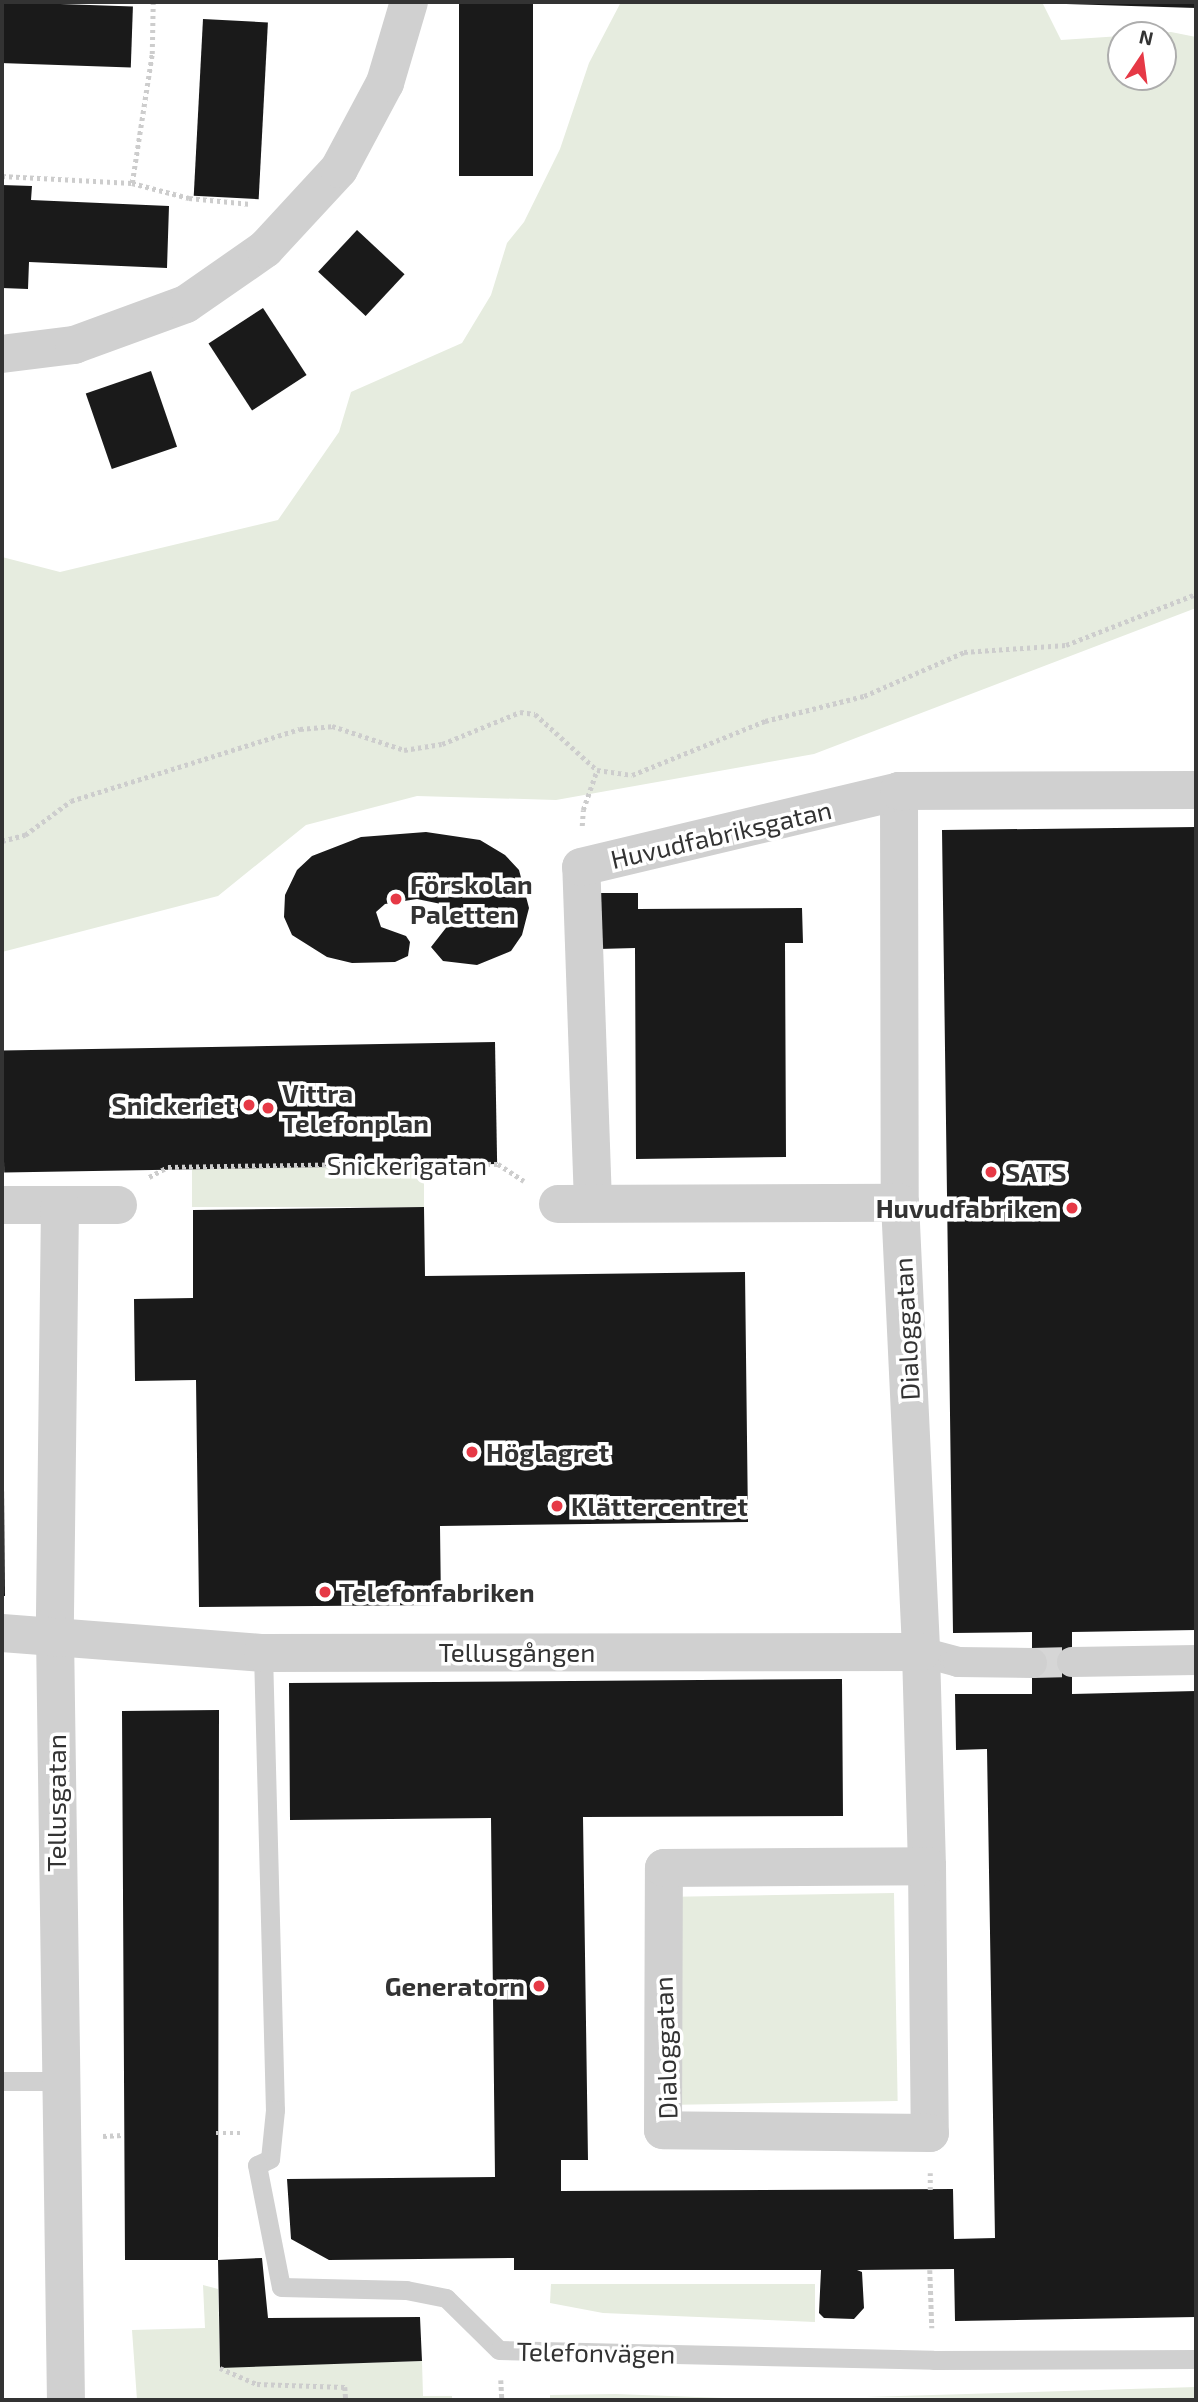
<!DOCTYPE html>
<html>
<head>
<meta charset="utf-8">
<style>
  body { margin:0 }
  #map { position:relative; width:1198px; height:2402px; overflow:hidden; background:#fff; font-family:"Exo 2",sans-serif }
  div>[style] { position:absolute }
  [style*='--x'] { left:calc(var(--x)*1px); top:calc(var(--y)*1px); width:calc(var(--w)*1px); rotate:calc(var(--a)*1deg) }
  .green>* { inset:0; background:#e6ecdf; transform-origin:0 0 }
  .building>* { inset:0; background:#1a1a1a; transform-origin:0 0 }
  .pedestrian-tunnel>* { height:30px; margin-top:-15px; transform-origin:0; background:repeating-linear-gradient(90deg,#d6d6d6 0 30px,transparent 0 45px) }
  .path>* { height:4.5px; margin-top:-2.25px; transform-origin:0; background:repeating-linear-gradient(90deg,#cdcdcd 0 3.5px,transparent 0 7px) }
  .service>* { height:19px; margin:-9.5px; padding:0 9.5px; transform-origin:9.5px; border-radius:9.5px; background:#d0d0d0 }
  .pedestrian>* { height:30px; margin:-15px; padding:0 15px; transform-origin:15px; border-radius:15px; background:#d0d0d0 }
  .minor>* { height:38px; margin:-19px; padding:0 19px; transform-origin:19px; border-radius:19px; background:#d0d0d0 }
  .dots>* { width:19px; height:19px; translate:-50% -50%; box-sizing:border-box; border:4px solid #fff; border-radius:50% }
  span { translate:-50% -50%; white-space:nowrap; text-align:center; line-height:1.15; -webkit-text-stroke:7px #fff; paint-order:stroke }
  .street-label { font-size:26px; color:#333 }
  .poi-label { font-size:26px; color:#333; font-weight:700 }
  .left { translate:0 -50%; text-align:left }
  .right { translate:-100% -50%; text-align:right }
  .frame { position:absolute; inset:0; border:4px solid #333; pointer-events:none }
  .north { position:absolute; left:1107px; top:21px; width:70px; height:70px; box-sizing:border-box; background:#fff; border:2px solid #adadad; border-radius:50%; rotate:13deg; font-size:19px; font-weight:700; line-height:28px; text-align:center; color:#333 }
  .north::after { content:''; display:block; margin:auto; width:24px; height:32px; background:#e63946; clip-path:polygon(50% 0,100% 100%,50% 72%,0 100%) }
</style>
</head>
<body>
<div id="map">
  <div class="green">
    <div style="clip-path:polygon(621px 2px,1042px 2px,1061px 40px,1121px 36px,1121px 77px,1163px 77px,1163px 35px,1131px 35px,1171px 32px,1196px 37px,1196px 608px,814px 754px,556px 800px,417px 796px,306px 825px,218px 896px,2px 952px,2px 557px,60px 572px,278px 520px,339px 432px,351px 392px,462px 343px,491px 295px,507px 243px,524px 222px,560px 149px,589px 63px)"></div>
    <div style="left:424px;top:1163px;width:44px;height:232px;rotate:90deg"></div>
    <div style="left:894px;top:1893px;width:208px;height:218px;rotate:89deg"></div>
    <div style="clip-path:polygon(551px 2284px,815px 2284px,815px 2322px,603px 2313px,550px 2303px)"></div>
    <div style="clip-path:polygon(203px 2285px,218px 2289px,220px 2367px,422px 2361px,423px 2396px,452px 2396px,452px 2400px,137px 2400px,132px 2330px,205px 2328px)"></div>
    <div style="clip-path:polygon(1196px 2387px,1196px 2400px,865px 2397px)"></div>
    <div style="clip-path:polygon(616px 2394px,774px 2400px,550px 2400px,550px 2395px)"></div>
  </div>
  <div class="building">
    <div style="left:2px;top:2px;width:131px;height:61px;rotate:2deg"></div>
    <div style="left:459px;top:2px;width:74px;height:174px"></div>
    <div style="clip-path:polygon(1066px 2px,1196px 2px,1196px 8px,1066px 4px)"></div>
    <div style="left:203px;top:19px;width:65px;height:177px;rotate:3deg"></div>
    <div style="clip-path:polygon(2px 185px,32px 186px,31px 200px,169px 206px,167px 268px,29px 262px,28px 289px,2px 288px)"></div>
    <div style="left:357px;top:230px;width:65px;height:57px;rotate:43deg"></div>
    <div style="left:263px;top:308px;width:80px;height:65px;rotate:57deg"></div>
    <div style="left:151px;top:371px;width:80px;height:69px;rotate:71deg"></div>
    <div style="clip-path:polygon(1196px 827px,1196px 1630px,1072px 1632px,1072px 1694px,1196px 1691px,1196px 2317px,955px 2321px,954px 2269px,857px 2270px,862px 2272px,864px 2308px,854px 2319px,824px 2318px,819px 2313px,821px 2270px,514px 2270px,514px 2258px,329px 2260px,291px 2239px,287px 2179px,495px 2177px,491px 1818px,290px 1820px,289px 1683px,842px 1679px,843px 1816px,583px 1817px,588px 2160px,561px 2160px,561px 2191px,953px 2189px,954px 2239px,995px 2238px,987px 1749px,956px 1750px,955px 1694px,1032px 1694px,1032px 1632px,953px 1633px,942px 830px)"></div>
    <div style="clip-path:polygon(426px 832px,480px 840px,505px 855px,519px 870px,529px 908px,522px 935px,511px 951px,477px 965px,443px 961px,431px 947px,449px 924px,449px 914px,441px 904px,417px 899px,385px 904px,376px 912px,381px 927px,406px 936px,410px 942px,408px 956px,395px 962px,352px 963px,327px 957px,292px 935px,284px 917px,285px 895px,297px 870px,312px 856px,361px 837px)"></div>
    <div style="clip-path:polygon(599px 893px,638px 893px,638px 909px,802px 908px,803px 943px,785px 943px,786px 1157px,636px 1159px,635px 948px,599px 949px)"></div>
    <div style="left:495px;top:1042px;width:122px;height:493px;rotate:89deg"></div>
    <div style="clip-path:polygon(424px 1207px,425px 1276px,745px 1272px,748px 1522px,440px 1526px,441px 1605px,199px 1607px,196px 1380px,135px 1381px,134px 1299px,193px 1298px,193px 1210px)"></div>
    <div style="clip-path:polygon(2px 1270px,5px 1596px,2px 1596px)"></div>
    <div style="clip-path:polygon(219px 1710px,218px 2260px,262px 2258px,268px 2318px,420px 2317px,422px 2361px,220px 2368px,218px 2260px,125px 2260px,122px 1711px)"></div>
  </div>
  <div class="pedestrian-tunnel">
    <div style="--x:1032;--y:1663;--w:40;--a:-1.4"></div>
  </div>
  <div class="path">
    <div style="--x:2;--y:176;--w:130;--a:3.1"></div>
    <div style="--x:132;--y:183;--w:131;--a:-81.2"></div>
    <div style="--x:152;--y:54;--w:52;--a:-88.9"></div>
    <div style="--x:132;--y:183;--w:59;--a:14.7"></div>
    <div style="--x:189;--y:198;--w:62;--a:5.5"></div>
    <div style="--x:582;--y:826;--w:16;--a:-86"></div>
    <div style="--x:583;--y:810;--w:42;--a:-70.7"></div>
    <div style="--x:2;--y:841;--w:24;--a:-15"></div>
    <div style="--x:25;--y:835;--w:57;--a:-36.5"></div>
    <div style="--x:71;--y:801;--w:240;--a:-17.5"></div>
    <div style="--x:300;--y:729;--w:32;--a:-5"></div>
    <div style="--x:332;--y:726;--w:76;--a:18.4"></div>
    <div style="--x:404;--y:750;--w:38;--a:-9"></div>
    <div style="--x:442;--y:744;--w:84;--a:-22.3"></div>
    <div style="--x:520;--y:712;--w:15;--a:8"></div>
    <div style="--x:535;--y:714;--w:84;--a:42.1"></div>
    <div style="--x:597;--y:770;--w:35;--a:8"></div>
    <div style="--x:632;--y:775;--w:144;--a:-22.1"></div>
    <div style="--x:765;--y:721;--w:102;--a:-14.2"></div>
    <div style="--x:864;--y:696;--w:109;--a:-23.7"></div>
    <div style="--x:964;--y:652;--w:102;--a:-3.9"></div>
    <div style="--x:1066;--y:645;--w:140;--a:-21.4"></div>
    <div style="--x:149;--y:1177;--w:21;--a:-28"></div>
    <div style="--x:168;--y:1167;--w:249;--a:-0.9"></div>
    <div style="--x:417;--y:1163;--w:81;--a:0.7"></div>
    <div style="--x:498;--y:1164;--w:31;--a:33"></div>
    <div style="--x:216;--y:2133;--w:24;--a:0"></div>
    <div style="--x:103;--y:2136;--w:20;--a:-3"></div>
    <div style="--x:930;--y:2190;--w:17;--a:-90"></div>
    <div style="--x:930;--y:2270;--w:58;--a:88"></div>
    <div style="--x:220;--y:2368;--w:40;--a:23.4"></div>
    <div style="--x:257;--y:2384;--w:88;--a:2"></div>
    <div style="--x:345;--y:2387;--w:13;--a:86"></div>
    <div style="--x:501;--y:2380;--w:20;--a:87"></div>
  </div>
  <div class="service">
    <div style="--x:263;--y:1653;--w:457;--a:88.5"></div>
    <div style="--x:275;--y:2110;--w:49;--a:95.8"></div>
    <div style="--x:270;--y:2159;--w:14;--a:155"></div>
    <div style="--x:257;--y:2165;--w:124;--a:78.9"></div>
    <div style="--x:281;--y:2287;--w:125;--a:1.4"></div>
    <div style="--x:406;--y:2290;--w:41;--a:11.3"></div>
    <div style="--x:446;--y:2298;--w:74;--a:44.5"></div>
    <div style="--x:499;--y:2350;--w:434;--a:1.3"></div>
    <div style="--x:933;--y:2360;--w:263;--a:-0.2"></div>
    <div style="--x:2;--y:2081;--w:56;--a:0"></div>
  </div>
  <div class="pedestrian">
    <div style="--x:921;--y:1652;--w:38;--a:15"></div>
    <div style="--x:958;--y:1662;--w:74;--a:0.8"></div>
    <div style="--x:1072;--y:1662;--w:124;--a:-0.9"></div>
  </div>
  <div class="minor">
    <div style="--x:2;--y:354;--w:73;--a:-7.1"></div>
    <div style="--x:74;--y:345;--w:119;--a:-20.1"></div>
    <div style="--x:186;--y:304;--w:96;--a:-34.8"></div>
    <div style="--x:265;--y:249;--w:109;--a:-47.2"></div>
    <div style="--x:339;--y:169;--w:98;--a:-61.9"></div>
    <div style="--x:385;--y:83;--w:84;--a:-73.5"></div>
    <div style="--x:899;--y:791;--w:412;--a:89.9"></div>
    <div style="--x:900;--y:1203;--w:449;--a:87.3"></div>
    <div style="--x:921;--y:1652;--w:214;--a:88.4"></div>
    <div style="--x:927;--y:1866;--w:267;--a:89.4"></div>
    <div style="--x:930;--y:2133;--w:267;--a:-179.4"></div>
    <div style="--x:663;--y:2130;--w:262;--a:-89.8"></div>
    <div style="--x:664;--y:1868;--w:263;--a:-0.4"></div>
    <div style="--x:593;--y:1203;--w:336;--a:-92"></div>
    <div style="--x:581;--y:867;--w:327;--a:-13.4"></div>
    <div style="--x:899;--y:791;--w:297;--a:-0.2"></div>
    <div style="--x:558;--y:1204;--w:342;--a:-0.2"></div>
    <div style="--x:2;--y:1205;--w:116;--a:0"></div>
    <div style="--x:60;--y:1205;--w:429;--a:90.7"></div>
    <div style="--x:55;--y:1634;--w:766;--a:89.18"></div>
    <div style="--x:2;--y:1633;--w:262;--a:4.4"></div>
    <div style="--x:263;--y:1653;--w:658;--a:-0.09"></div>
  </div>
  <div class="dots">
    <div style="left:396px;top:899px;background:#e63946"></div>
    <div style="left:249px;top:1105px;background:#e63946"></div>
    <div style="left:268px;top:1108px;background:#e63946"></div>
    <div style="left:991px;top:1172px;background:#e63946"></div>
    <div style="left:1072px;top:1208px;background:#e63946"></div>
    <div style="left:472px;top:1452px;background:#e63946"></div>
    <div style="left:557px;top:1506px;background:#e63946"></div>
    <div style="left:325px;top:1592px;background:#e63946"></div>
    <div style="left:539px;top:1986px;background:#e63946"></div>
  </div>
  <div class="street-label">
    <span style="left:721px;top:834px;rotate:-13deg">Huvudfabriksgatan</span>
    <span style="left:407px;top:1165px">Snickerigatan</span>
    <span style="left:906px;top:1329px;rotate:-93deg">Dialoggatan</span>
    <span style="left:517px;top:1652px">Tellusgången</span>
    <span style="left:56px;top:1803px;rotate:-90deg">Tellusgatan</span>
    <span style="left:665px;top:2048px;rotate:-92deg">Dialoggatan</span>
    <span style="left:596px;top:2352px;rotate:1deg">Telefonvägen</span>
  </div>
  <div class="poi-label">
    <span class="left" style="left:410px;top:899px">Förskolan<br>Paletten</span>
    <span class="left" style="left:282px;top:1108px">Vittra<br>Telefonplan</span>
    <span class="right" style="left:235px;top:1105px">Snickeriet</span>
    <span class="left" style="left:1005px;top:1172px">SATS</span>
    <span class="right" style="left:1058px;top:1208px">Huvudfabriken</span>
    <span class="left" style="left:486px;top:1452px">Höglagret</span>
    <span class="left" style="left:571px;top:1506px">Klättercentret</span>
    <span class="left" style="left:339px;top:1592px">Telefonfabriken</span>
    <span class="right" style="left:525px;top:1986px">Generatorn</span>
  </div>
  <div class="frame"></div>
  <div class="north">N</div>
</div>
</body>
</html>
